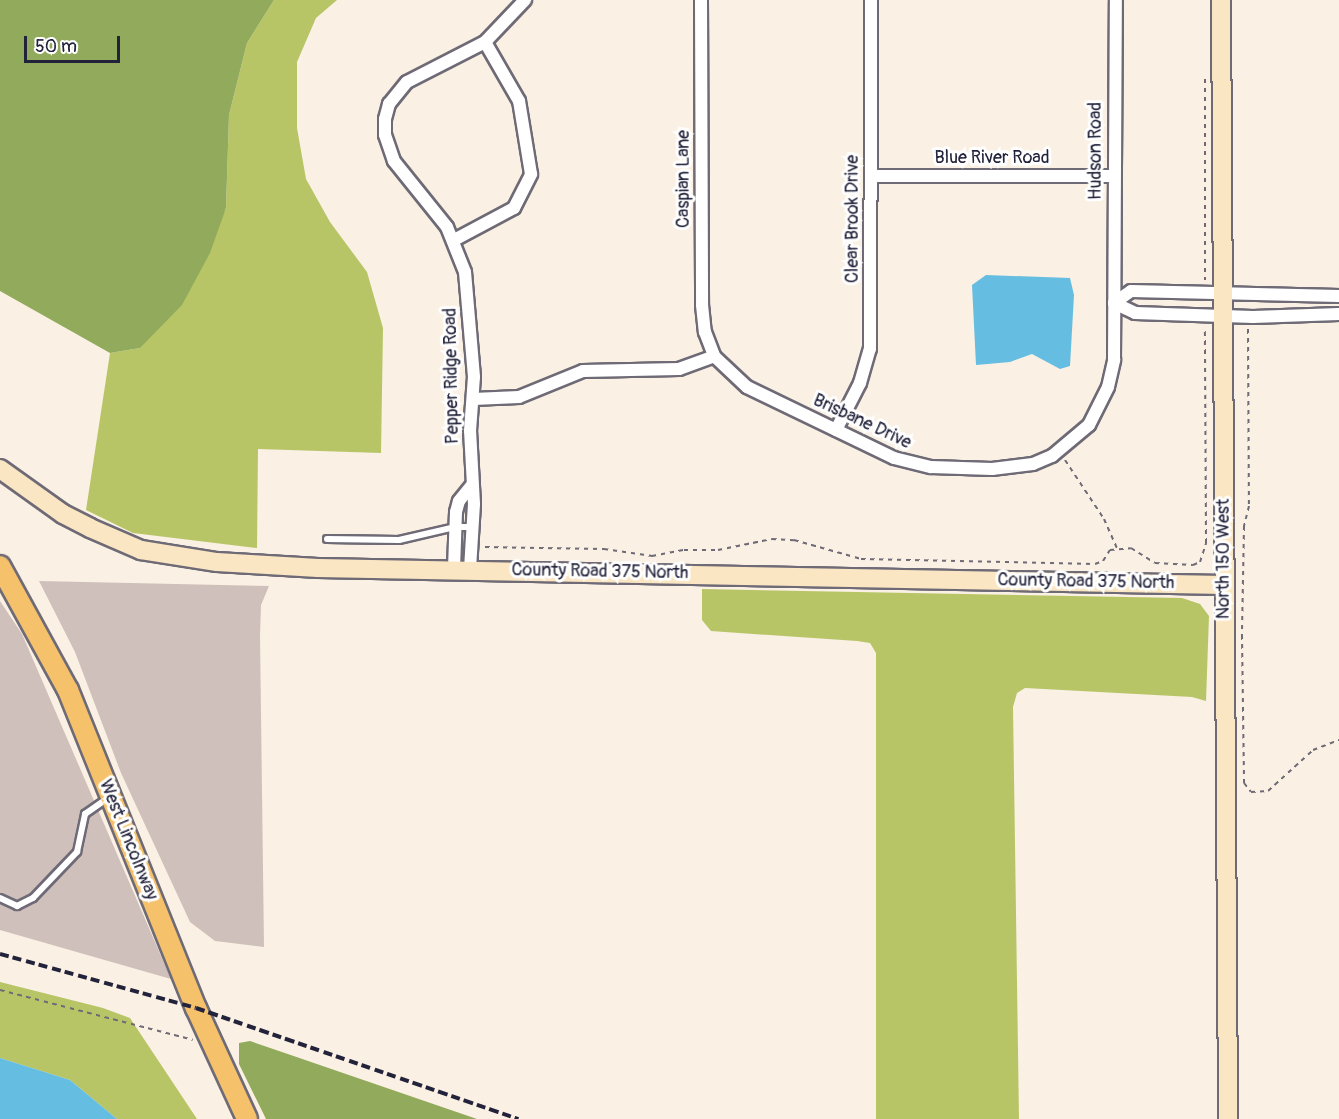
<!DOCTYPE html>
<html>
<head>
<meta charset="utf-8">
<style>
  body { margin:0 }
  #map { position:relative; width:1339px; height:1119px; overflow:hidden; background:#faf0e3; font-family:Pangolin,sans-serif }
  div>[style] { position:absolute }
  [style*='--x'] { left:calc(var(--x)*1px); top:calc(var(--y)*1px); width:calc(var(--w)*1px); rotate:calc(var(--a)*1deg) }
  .industrial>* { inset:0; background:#cfc0bb }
  .green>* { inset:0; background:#b7c567 }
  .forest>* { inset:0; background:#91aa5c }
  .water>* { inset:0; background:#65bde2 }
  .path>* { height:2px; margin-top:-1px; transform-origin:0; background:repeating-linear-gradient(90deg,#6e6a76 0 4.5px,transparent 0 9px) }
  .roads { filter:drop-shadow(2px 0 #6e6a76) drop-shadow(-2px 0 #6e6a76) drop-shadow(0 2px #6e6a76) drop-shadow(0 -2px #6e6a76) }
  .lane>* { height:6px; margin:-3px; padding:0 3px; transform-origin:3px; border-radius:3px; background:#fff }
  .street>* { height:12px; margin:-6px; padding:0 6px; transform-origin:6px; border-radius:6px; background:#fff }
  .secondary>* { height:18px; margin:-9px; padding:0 9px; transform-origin:9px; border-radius:9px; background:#fbe6c4 }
  .primary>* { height:20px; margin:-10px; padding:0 10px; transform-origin:10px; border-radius:10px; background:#f5c16b }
  .rail>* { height:4px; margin-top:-2px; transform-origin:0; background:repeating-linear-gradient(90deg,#22223b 0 9px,transparent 0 13.5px) }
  span { translate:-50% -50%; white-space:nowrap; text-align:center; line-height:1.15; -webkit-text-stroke:6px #fff; paint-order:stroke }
  .street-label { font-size:18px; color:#22223b }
  .scale { position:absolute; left:24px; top:36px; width:96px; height:27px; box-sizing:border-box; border:3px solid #22223b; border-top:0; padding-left:8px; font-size:18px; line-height:21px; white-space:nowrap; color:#22223b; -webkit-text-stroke:4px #fff; paint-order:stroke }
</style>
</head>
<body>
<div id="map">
  <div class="industrial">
    <div style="clip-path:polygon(39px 581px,269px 586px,261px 605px,260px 636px,264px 947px,215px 941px,190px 922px,121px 773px,75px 652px)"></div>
    <div style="clip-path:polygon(0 601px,22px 634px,171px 979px,0 930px)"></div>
  </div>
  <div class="green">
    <div style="clip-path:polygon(274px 0,337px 0,316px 18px,297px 62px,297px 128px,306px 179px,330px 222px,367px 272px,383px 328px,381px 453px,258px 449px,257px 548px,133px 533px,86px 510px,110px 353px,140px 348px,226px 209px,229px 115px,247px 43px)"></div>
    <div style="clip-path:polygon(702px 589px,1182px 598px,1200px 604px,1209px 616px,1206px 701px,1192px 697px,1025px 688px,1017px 693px,1013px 707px,1019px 1119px,876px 1119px,876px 653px,870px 643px,857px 641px,711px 631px,702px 620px)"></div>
    <div style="clip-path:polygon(0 982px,103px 1008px,130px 1018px,197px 1119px,117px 1119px,70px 1080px,0 1058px)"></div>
  </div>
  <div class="forest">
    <div style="clip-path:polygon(0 0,274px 0,247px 43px,229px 115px,226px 208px,210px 253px,182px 305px,140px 348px,110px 353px,0 291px)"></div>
    <div style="clip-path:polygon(250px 1041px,279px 1051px,477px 1119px,266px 1119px,239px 1064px,239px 1043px)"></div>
  </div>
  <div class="water">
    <div style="clip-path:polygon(986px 275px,1070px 278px,1074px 295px,1070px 366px,1060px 369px,1032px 354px,1010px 362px,976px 365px,972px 285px)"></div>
    <div style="clip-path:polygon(0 1058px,70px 1080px,117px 1119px,0 1119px)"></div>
  </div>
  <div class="path">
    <div style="--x:1205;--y:79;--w:201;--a:90"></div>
    <div style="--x:1248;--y:329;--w:177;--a:89.7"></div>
    <div style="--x:1249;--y:506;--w:21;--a:104"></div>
    <div style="--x:1244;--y:526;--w:109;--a:91.1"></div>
    <div style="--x:1242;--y:635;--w:148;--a:89.2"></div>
    <div style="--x:1244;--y:783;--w:11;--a:52"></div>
    <div style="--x:1251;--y:792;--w:17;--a:-3"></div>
    <div style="--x:1268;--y:791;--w:61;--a:-42.3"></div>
    <div style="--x:1313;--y:750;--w:28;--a:-21"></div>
    <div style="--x:1065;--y:460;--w:71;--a:56.5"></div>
    <div style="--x:1104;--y:519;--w:32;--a:66"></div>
    <div style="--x:485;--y:547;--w:119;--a:1"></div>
    <div style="--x:604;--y:549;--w:49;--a:8.3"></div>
    <div style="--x:652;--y:556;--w:33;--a:-11"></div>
    <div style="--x:684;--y:550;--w:34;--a:0"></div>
    <div style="--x:718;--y:550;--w:55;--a:-11.5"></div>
    <div style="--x:772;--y:539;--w:22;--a:3"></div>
    <div style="--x:794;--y:540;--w:70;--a:15.8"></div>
    <div style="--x:861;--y:559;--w:234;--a:1.2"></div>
    <div style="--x:1095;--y:564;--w:9;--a:-21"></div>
    <div style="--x:1103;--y:561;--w:13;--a:-58"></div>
    <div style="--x:1110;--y:550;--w:21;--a:-5"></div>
    <div style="--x:1131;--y:548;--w:28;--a:32"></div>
    <div style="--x:1155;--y:563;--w:38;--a:3"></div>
    <div style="--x:1193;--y:565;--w:8;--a:-23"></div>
    <div style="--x:1200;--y:562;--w:20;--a:-72"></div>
    <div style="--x:1206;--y:543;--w:215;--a:-90.3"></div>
    <div style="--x:0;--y:990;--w:199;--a:14.5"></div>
  </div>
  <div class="roads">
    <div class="lane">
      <div style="--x:327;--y:539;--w:72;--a:0.8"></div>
      <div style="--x:399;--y:540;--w:57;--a:-13.1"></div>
      <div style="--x:455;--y:527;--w:15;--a:0"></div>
      <div style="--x:0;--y:898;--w:19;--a:25"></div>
      <div style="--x:17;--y:906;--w:18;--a:-27"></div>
      <div style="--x:33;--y:898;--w:64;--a:-46.3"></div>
      <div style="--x:77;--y:852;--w:39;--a:-78"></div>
      <div style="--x:85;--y:814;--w:28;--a:-35"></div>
    </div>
    <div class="street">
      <div style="--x:701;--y:0;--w:305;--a:89.8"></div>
      <div style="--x:702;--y:305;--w:27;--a:84"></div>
      <div style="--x:705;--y:332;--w:26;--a:69"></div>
      <div style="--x:714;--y:356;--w:45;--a:43.2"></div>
      <div style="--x:747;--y:387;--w:163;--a:25.8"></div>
      <div style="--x:894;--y:458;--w:38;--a:14"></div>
      <div style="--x:931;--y:467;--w:61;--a:1.9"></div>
      <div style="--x:992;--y:469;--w:41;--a:-7"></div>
      <div style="--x:1033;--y:464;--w:21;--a:-23"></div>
      <div style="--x:1052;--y:456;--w:48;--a:-40"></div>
      <div style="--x:1089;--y:425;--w:42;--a:-63.4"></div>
      <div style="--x:1108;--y:387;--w:28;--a:-77"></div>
      <div style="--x:1114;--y:360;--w:360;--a:-89.7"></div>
      <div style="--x:871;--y:176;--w:242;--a:0"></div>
      <div style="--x:454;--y:240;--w:68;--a:-28.1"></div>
      <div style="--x:514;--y:208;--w:38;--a:-63"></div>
      <div style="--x:531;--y:174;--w:74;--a:-99.3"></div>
      <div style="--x:519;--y:101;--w:68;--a:-120"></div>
      <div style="--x:1114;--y:303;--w:21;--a:-35"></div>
      <div style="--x:1131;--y:291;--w:208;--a:1.4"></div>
      <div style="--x:1114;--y:303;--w:23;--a:25"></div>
      <div style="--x:1135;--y:313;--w:118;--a:1.9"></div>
      <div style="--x:1253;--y:317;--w:86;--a:-2"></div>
      <div style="--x:473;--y:399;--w:46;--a:-2.5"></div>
      <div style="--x:519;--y:397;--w:69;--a:-22.1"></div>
      <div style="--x:583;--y:371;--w:96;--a:-1.2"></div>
      <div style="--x:679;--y:369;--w:37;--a:-20"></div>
      <div style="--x:836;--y:430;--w:53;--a:-62.9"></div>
      <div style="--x:860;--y:383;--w:35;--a:-74"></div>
      <div style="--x:870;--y:349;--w:349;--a:-89.8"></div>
      <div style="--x:454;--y:569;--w:57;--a:-88"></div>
      <div style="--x:456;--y:512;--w:11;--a:-75"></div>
      <div style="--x:459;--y:501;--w:19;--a:-51"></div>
      <div style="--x:470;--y:569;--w:65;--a:-86.5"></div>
      <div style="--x:474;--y:504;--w:73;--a:-93.1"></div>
      <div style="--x:470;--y:431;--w:54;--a:-85.8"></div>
      <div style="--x:474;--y:377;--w:105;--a:-94.9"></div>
      <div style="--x:465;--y:272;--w:48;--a:-111.8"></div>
      <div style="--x:447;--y:227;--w:85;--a:-128.8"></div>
      <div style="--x:394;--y:161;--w:28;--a:-109"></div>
      <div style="--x:385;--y:135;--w:16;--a:-90"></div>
      <div style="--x:385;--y:119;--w:16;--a:-75"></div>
      <div style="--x:389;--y:104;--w:28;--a:-51"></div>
      <div style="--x:407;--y:82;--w:88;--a:-27.1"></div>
      <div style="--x:485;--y:42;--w:58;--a:-46.4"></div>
    </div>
    <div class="secondary">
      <div style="--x:1221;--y:0;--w:1119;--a:89.64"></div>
      <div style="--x:0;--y:469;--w:77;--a:35.5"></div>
      <div style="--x:63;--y:514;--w:30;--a:27"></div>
      <div style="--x:90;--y:528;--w:56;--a:23.3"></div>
      <div style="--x:141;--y:550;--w:77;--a:9"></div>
      <div style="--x:217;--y:562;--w:101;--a:3.4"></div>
      <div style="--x:318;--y:568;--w:906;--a:1.07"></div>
    </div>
    <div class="primary">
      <div style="--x:0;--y:566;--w:141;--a:61.3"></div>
      <div style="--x:68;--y:690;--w:343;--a:68.1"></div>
      <div style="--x:196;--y:1008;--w:122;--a:65.3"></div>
    </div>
  </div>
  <div class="rail">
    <div style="--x:0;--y:954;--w:203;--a:15.4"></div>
    <div style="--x:196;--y:1008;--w:341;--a:19"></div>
  </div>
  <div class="street-label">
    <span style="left:1096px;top:151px;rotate:-90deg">Hudson Road</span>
    <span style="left:992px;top:158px">Blue River Road</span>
    <span style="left:684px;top:179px;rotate:-90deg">Caspian Lane</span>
    <span style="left:853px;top:219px;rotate:-90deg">Clear Brook Drive</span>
    <span style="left:452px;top:376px;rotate:-91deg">Pepper Ridge Road</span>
    <span style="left:862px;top:422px;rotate:25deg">Brisbane Drive</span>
    <span style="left:1224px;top:559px;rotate:-90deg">North 150 West</span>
    <span style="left:600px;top:572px;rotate:1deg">County Road 375 North</span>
    <span style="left:1086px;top:582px;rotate:1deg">County Road 375 North</span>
    <span style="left:128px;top:840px;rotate:68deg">West Lincolnway</span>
  </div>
  <div class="scale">50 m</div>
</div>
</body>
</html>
